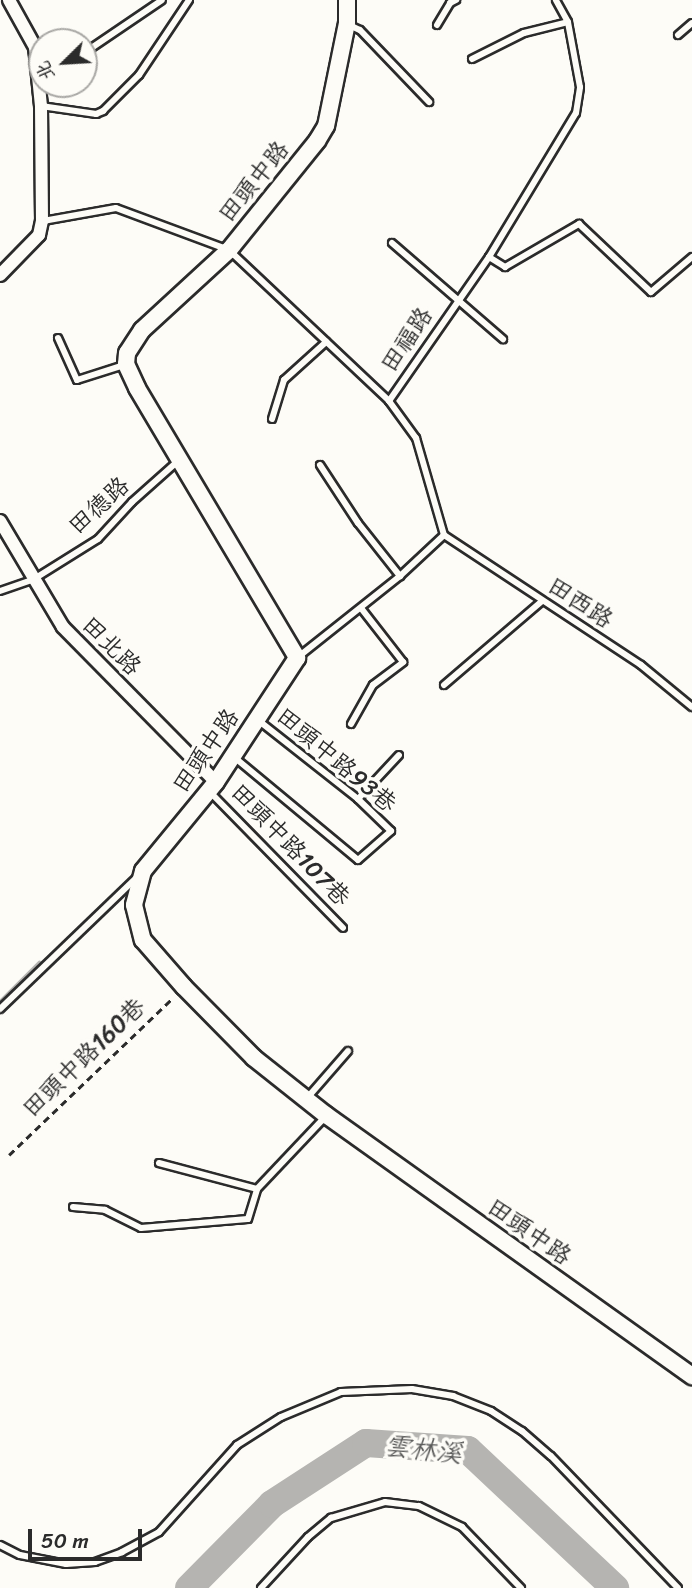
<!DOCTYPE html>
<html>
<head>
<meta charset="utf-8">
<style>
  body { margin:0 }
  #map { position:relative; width:692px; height:1588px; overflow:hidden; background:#fdfcf7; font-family:Sriracha,"LXGW WenKai TC",sans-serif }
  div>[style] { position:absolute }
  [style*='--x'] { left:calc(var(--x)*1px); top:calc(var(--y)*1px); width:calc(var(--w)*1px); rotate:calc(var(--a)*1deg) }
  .stream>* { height:4.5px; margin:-2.25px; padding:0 2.25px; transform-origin:2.25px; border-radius:2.25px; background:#b5b4b1 }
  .river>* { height:28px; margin:-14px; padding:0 14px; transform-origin:14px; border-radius:14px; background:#b5b4b1 }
  .path>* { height:2.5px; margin-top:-1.25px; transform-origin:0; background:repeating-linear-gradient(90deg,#2b2b2b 0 7px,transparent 0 12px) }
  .roads { filter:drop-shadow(2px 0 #2b2b2b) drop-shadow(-2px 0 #2b2b2b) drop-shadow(0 2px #2b2b2b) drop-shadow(0 -2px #2b2b2b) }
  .service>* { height:6px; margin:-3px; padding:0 3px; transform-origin:3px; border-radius:3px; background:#fdfcf7 }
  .minor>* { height:12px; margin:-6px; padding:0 6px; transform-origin:6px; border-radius:6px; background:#fdfcf7 }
  .tertiary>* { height:16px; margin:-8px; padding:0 8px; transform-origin:8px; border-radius:8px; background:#fdfcf7 }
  span { translate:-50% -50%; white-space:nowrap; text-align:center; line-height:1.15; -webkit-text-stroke:7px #fdfcf7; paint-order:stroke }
  .street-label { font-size:24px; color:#2b2b2b }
  .water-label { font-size:26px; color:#5b5b5a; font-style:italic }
  .north { position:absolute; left:28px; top:28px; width:70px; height:70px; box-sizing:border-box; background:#fdfcf7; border:2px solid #a9a8a5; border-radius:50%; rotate:246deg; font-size:19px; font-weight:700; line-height:28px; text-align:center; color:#2b2b2b }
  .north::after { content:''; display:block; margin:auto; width:24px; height:32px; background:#2b2b2b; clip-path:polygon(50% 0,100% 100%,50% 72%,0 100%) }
  .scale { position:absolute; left:28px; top:1529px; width:114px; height:32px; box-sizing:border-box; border:4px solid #2b2b2b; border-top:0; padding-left:9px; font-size:21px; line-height:24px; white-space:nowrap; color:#2b2b2b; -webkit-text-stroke:5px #fdfcf7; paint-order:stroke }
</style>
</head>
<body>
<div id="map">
  <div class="stream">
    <div style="--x:0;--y:1002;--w:55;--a:-45"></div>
  </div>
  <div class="river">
    <div style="--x:189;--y:1588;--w:118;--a:-45.3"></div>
    <div style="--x:272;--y:1504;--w:112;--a:-33"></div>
    <div style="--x:366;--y:1443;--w:102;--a:3.9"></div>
    <div style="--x:468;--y:1450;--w:202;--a:43.2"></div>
  </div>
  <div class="path">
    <div style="--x:9;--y:1155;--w:228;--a:-43.8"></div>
  </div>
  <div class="roads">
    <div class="service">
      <div style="--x:347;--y:24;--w:14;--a:25"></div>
      <div style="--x:360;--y:30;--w:100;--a:46.2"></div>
      <div style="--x:437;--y:25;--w:26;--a:-59"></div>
      <div style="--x:450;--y:3;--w:7;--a:-27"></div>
      <div style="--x:678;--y:35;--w:18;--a:-41"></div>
      <div style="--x:84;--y:53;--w:94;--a:-34.2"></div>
      <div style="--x:472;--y:59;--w:58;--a:-26.6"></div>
      <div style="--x:524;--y:33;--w:45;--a:-14"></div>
      <div style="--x:41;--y:106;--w:56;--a:8.3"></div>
      <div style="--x:96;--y:114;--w:8;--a:-23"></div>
      <div style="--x:103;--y:111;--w:51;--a:-45"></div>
      <div style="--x:139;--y:75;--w:90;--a:-56.3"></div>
      <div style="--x:43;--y:221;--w:74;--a:-10.1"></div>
      <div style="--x:116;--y:208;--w:121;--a:20.4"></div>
      <div style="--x:229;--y:250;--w:220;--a:43.3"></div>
      <div style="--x:389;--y:401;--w:46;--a:53.9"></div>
      <div style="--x:416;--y:438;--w:101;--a:73.9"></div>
      <div style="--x:444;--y:535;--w:60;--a:137"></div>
      <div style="--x:400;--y:576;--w:130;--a:141.5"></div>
      <div style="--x:392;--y:243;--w:147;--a:40.9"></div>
      <div style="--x:489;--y:257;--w:19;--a:32"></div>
      <div style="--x:505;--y:267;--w:86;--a:-30.2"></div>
      <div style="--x:579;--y:224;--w:99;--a:43.4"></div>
      <div style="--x:651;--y:292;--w:54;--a:-40.5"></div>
      <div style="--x:58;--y:338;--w:46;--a:65.7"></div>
      <div style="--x:77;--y:380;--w:49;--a:-17.7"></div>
      <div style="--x:389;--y:401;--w:175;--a:-55.2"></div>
      <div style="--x:489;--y:257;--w:168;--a:-58.9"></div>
      <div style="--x:576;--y:113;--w:26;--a:-81"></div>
      <div style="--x:580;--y:87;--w:66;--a:-100.5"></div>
      <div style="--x:568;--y:22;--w:25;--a:-119"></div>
      <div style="--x:272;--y:419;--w:41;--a:-72.9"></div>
      <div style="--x:284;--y:380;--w:57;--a:-42.1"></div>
      <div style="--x:320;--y:465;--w:69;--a:56.8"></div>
      <div style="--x:358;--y:523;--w:68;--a:51.6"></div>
      <div style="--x:444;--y:535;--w:236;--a:33.4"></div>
      <div style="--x:641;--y:665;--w:66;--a:39.5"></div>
      <div style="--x:0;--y:591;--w:36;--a:-19"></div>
      <div style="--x:34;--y:579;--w:75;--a:-32"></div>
      <div style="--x:98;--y:539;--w:50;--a:-47.4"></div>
      <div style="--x:132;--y:502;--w:62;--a:-41.7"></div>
      <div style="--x:444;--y:685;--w:128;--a:-40.6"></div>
      <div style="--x:351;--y:724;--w:45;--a:-60.6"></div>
      <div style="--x:373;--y:685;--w:38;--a:-37"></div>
      <div style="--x:403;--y:662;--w:68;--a:-127.9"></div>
      <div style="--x:234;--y:757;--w:161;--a:39.7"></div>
      <div style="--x:358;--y:860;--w:44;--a:-41.3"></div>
      <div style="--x:391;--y:831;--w:46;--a:-135.9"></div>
      <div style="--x:358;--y:799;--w:127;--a:-141.7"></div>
      <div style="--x:210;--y:792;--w:190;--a:45.6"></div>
      <div style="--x:358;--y:799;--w:60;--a:-47"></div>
      <div style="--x:0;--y:1009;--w:190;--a:-43.9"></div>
      <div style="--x:308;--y:1097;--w:61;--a:-49"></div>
      <div style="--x:159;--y:1163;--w:101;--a:14.9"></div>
      <div style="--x:73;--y:1207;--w:32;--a:5"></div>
      <div style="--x:105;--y:1210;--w:40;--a:26.6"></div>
      <div style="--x:141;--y:1228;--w:107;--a:-4.8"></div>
      <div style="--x:248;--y:1219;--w:31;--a:-73"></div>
      <div style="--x:257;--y:1189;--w:99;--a:-46.6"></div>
      <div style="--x:0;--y:1545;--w:22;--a:27"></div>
      <div style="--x:20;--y:1555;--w:47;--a:11.1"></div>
      <div style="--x:66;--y:1564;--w:29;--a:-4"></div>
      <div style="--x:95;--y:1562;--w:29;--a:-20"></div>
      <div style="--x:122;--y:1552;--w:42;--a:-28.4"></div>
      <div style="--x:159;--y:1532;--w:117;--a:-48.1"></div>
      <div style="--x:237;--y:1445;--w:52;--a:-32.5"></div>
      <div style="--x:281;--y:1417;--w:65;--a:-22.6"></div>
      <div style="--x:341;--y:1392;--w:71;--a:-2.4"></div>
      <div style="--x:412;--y:1389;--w:42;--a:9.7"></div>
      <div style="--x:453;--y:1396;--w:41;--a:21.5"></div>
      <div style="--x:491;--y:1411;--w:37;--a:33"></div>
      <div style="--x:522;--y:1431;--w:38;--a:41"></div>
      <div style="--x:551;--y:1456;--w:183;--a:46.1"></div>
      <div style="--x:261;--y:1588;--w:69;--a:-47.3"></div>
      <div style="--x:308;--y:1537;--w:30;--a:-40"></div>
      <div style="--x:331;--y:1518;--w:56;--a:-16.5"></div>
      <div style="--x:385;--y:1502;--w:34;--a:7"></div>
      <div style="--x:419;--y:1506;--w:48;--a:26"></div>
      <div style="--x:462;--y:1527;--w:85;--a:46"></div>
    </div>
    <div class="minor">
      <div style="--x:0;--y:275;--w:56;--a:-45.7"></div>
      <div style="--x:39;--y:235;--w:14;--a:-78"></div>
      <div style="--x:42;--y:221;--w:115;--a:-90.5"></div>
      <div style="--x:41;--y:106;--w:59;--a:-95.8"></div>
      <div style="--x:35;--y:47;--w:54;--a:-119"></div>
      <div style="--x:0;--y:521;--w:123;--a:59.3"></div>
      <div style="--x:63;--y:627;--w:218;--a:45.4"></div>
    </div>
    <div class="tertiary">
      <div style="--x:347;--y:0;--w:23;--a:90"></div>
      <div style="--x:347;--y:23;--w:105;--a:101.5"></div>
      <div style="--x:326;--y:126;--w:17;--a:121"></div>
      <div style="--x:317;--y:141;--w:140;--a:128.9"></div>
      <div style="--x:229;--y:250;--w:118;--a:137.4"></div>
      <div style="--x:142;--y:330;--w:27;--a:123"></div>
      <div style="--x:127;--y:353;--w:11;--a:95"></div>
      <div style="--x:126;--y:364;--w:26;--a:65"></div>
      <div style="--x:137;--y:388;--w:314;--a:59.3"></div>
      <div style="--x:297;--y:658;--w:148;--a:123.2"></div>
      <div style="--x:216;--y:782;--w:115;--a:129.4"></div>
      <div style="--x:143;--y:871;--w:35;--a:105"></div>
      <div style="--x:134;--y:905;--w:36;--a:76"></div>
      <div style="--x:143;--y:940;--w:62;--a:48.9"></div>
      <div style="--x:184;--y:987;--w:100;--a:45.4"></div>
      <div style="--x:254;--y:1058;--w:92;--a:38.4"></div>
      <div style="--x:326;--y:1115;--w:450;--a:35.5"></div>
    </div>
  </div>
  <div class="street-label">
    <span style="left:254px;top:182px;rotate:-51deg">田頭中路</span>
    <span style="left:407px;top:340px;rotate:-56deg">田福路</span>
    <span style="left:99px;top:506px;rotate:-42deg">田德路</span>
    <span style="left:580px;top:603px;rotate:33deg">田西路</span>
    <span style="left:111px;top:646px;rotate:45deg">田北路</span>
    <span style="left:206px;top:751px;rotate:-55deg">田頭中路</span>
    <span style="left:336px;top:760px;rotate:40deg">田頭中路93巷</span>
    <span style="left:290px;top:845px;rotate:46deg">田頭中路107巷</span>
    <span style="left:84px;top:1058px;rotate:-44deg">田頭中路160巷</span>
    <span style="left:529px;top:1232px;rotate:35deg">田頭中路</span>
  </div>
  <div class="water-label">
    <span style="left:423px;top:1450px;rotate:6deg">雲林溪</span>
  </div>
  <div class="north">北</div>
  <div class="scale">50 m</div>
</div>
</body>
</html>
